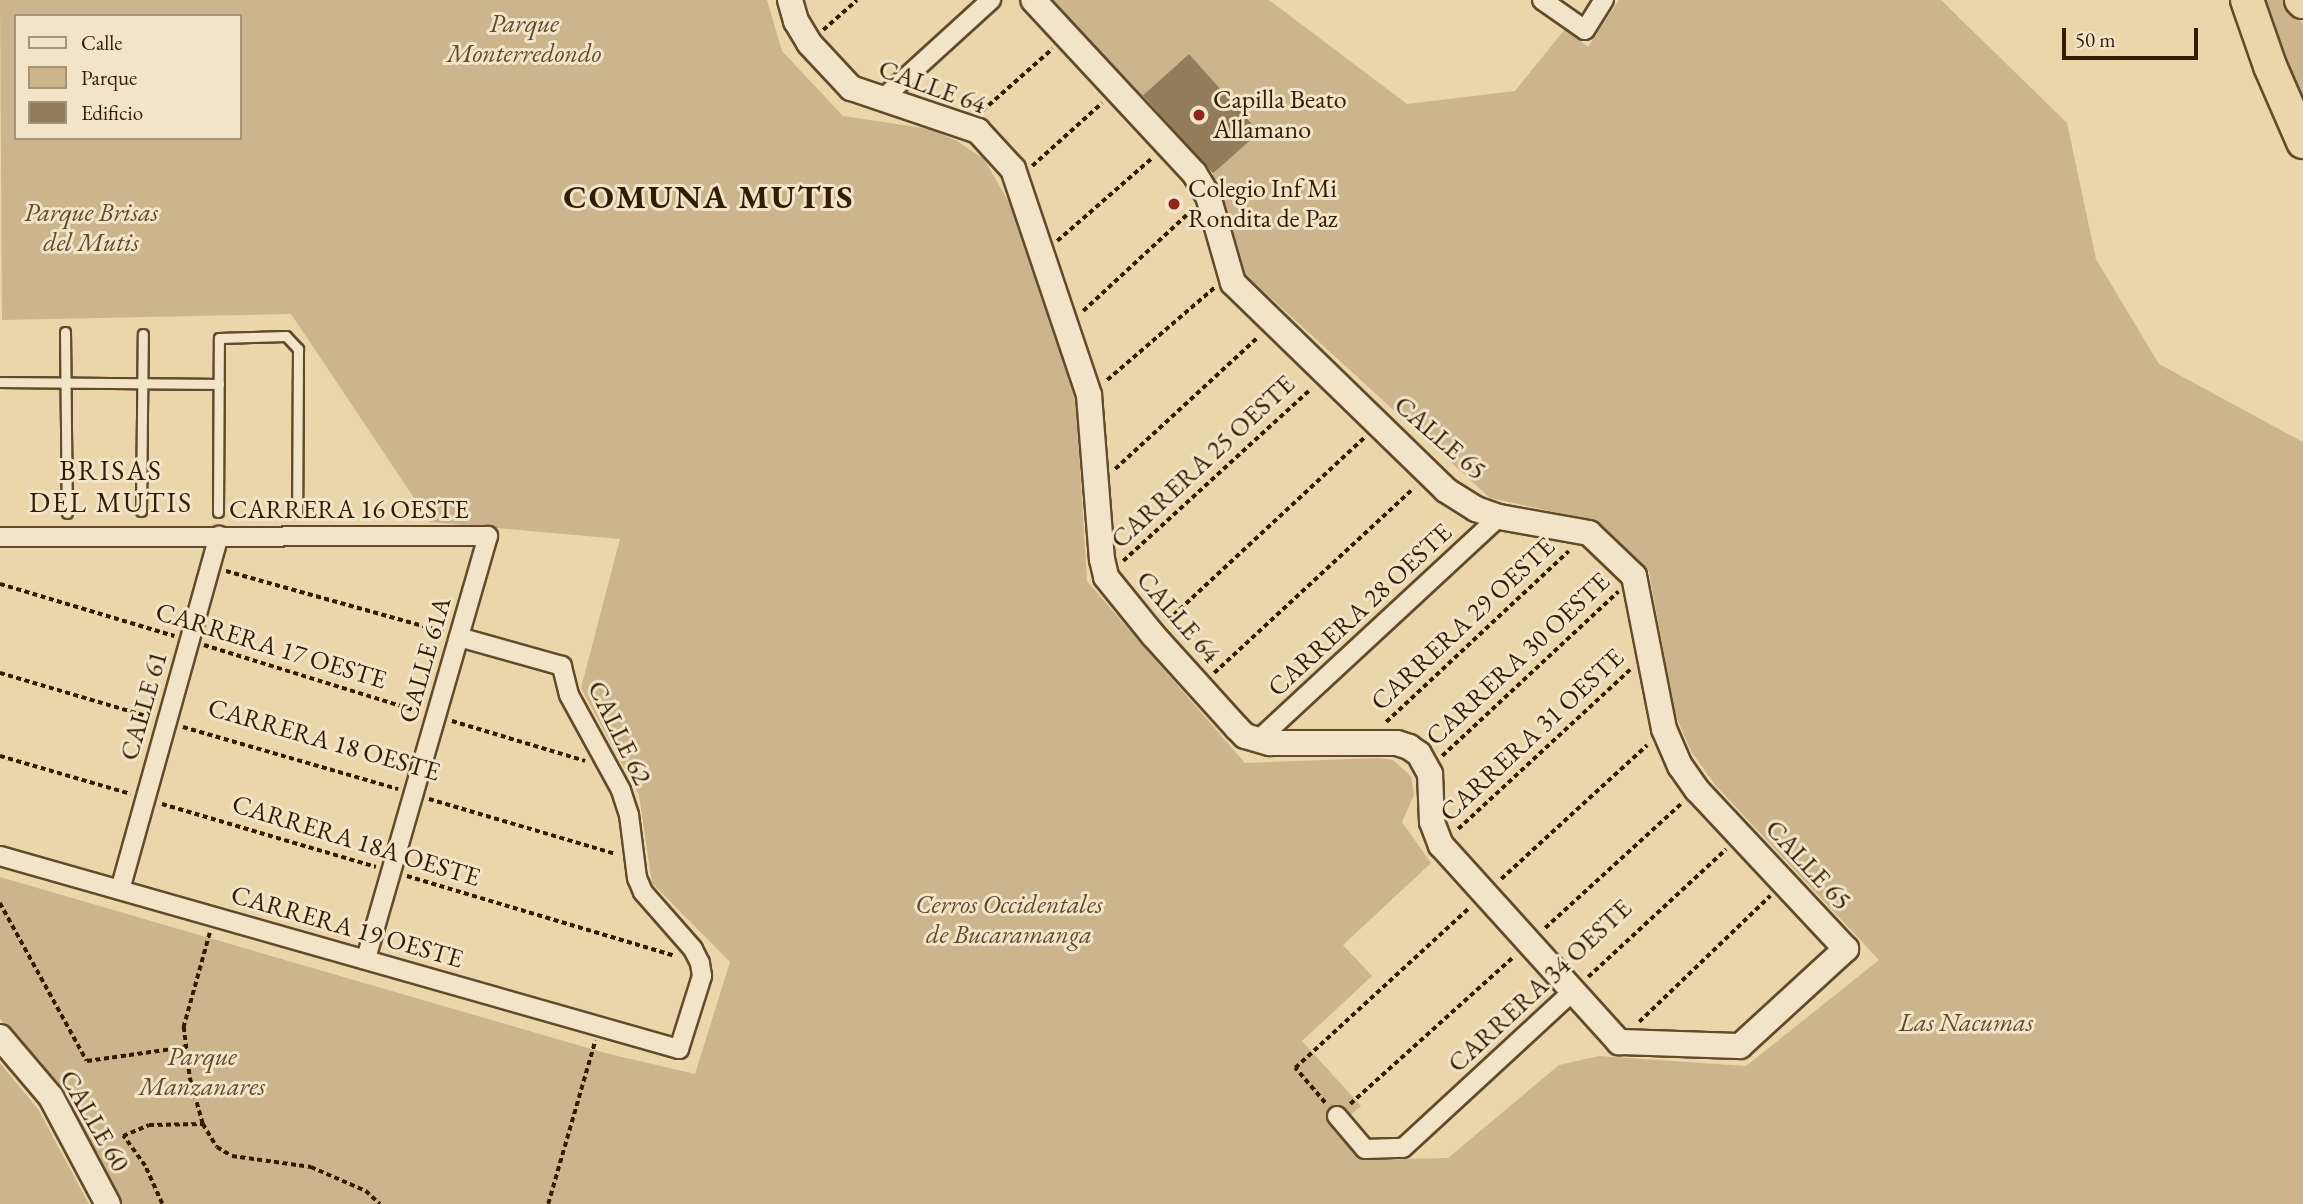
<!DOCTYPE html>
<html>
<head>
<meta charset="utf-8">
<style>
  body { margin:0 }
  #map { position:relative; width:2303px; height:1204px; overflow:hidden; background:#ebd5aa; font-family:"EB Garamond",serif }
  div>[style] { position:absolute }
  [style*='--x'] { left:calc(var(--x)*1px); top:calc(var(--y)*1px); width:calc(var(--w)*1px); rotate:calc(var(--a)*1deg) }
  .green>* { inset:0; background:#ccb58d }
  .building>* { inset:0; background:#937c59; transform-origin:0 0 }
  .path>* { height:3.5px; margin-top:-1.75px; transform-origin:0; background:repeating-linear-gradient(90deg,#341b01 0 5px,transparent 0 8.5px) }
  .roads { filter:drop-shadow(2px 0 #624a2b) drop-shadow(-2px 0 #624a2b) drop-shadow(0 2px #624a2b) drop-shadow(0 -2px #624a2b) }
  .lane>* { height:9px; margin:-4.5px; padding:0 4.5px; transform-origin:4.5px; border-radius:4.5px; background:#f2e4c8 }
  .street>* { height:18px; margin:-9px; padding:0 9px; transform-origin:9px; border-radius:9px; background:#f2e4c8 }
  .secondary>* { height:24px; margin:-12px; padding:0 12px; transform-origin:12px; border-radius:12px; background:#f2e4c8 }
  .highway>* { height:32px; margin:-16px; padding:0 16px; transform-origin:16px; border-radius:16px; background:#ebd5aa }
  .dots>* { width:19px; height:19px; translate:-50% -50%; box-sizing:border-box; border:4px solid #f2e4c8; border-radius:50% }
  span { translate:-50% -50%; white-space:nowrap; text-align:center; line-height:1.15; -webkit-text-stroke:6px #f2e4c8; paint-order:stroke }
  .park-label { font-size:26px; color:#62492b; font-style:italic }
  .street-label { font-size:26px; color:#341b01 }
  .poi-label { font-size:26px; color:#341b01 }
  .left { translate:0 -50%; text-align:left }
  .neighbourhood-label { font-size:28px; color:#341b01; letter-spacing:2px }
  .district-label { font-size:33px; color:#341b01; font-weight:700; letter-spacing:2px }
  .legend { position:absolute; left:14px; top:14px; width:228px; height:126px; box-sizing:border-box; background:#f2e4c8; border:2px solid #a69478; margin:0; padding:9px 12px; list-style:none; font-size:21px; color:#341b01 }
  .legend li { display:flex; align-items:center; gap:14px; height:35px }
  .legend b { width:35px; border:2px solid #a69478 }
  .scale { position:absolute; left:2062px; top:28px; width:136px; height:32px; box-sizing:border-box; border:4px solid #341b01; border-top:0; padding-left:9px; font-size:21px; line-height:24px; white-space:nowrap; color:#341b01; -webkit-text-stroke:5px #f2e4c8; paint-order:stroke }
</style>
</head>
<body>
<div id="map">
  <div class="green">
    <div style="clip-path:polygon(evenodd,0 0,767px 0,782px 51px,843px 116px,930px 129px,957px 141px,984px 159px,1015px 213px,1076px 402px,1087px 581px,1245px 763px,1378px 758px,1393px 760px,1411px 776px,1414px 795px,1402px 822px,1431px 863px,1343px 945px,1372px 976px,1302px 1041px,1361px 1106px,1333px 1130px,1361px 1160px,1448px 1158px,1559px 1065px,1599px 1056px,1746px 1066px,1879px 960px,1716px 786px,1691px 751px,1675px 714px,1649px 572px,1596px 521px,1490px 498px,1240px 270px,1210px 177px,1259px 131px,1189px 54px,1140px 99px,1051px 0,1269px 0,1407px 104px,1515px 91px,1565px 29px,1588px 47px,1619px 0,1941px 0,2067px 123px,2096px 259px,2159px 364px,2303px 442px,2303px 1204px,122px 1204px,63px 1088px,0 1019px,0 877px,605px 1053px,695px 1074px,730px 962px,652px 883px,639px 795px,581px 688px,620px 539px,430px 522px,291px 314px,2px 320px,0 0,16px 16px,240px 16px,240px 138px,16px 138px,16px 16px)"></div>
    <div style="clip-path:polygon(2254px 0,2284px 0,2303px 24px,2303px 104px)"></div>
    <div style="clip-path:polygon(0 1063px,38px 1109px,89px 1204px,0 1204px)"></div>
  </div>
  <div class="building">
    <div style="left:1189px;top:54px;width:105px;height:62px;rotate:48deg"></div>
  </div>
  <div class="path">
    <div style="--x:823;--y:30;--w:45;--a:-41.4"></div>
    <div style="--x:982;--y:111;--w:94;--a:-41.5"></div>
    <div style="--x:1032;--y:166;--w:94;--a:-42"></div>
    <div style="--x:1057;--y:241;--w:125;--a:-41.1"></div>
    <div style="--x:1083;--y:311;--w:147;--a:-42.8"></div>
    <div style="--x:1107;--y:380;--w:143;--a:-40.7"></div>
    <div style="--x:1115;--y:469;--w:195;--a:-42.7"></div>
    <div style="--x:1123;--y:561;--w:255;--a:-42.5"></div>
    <div style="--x:226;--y:571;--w:226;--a:15.6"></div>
    <div style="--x:0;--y:584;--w:182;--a:16.6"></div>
    <div style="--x:1167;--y:621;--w:269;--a:-42.9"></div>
    <div style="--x:204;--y:645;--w:227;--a:17.2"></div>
    <div style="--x:0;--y:673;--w:159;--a:16.4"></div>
    <div style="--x:1214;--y:673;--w:272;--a:-42.8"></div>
    <div style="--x:452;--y:721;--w:139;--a:16.7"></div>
    <div style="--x:1386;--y:722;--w:250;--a:-43.1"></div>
    <div style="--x:183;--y:727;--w:224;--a:16.1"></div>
    <div style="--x:0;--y:756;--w:136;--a:16.2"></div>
    <div style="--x:1442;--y:756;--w:241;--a:-43"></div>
    <div style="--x:429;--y:799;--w:195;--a:16.4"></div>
    <div style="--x:162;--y:804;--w:223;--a:16.4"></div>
    <div style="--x:1458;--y:829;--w:237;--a:-42.8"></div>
    <div style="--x:407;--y:876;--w:280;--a:16.6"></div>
    <div style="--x:1501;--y:879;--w:198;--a:-42.5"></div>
    <div style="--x:0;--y:903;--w:180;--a:61.2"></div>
    <div style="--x:87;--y:1061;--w:100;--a:-8"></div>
    <div style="--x:1545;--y:928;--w:184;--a:-42.4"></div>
    <div style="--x:210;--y:933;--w:98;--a:105.5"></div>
    <div style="--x:184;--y:1027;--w:51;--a:83.3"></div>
    <div style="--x:190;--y:1078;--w:48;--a:74.2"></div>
    <div style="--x:203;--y:1124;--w:27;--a:59"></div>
    <div style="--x:217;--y:1147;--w:17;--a:31"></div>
    <div style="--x:232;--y:1156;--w:80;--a:7.9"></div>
    <div style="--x:311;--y:1167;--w:60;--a:23.6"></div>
    <div style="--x:366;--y:1191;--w:19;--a:43"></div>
    <div style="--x:1588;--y:977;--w:188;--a:-42.8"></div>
    <div style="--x:1639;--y:1022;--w:182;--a:-43.9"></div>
    <div style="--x:1325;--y:1103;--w:46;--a:-130.6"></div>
    <div style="--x:1295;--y:1068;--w:236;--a:-42.6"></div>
    <div style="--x:1350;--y:1104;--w:219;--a:-42"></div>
    <div style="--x:162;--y:1204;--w:42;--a:-114.1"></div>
    <div style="--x:145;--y:1166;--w:37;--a:-126"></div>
    <div style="--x:123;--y:1136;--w:28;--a:-23"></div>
    <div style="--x:149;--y:1125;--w:54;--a:-1.1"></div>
    <div style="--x:548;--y:1204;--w:170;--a:-73.9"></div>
  </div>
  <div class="roads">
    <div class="lane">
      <div style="--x:65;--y:332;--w:181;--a:89.4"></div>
      <div style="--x:0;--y:382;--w:219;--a:0.5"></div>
      <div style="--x:141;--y:511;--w:177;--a:-89.4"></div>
      <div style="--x:218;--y:512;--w:174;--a:-89.7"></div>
      <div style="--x:219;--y:338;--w:67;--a:-1.7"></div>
      <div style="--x:286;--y:336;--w:18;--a:47"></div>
      <div style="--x:298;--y:349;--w:164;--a:90.3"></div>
    </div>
    <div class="street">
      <div style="--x:1542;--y:0;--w:52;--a:34.9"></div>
      <div style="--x:1585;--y:30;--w:36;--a:-58"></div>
      <div style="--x:881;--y:100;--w:149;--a:-42.3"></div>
      <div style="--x:0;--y:537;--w:488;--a:-0.1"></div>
      <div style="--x:488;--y:536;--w:441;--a:106.1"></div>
      <div style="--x:1257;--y:741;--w:330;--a:-42.8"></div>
      <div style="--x:0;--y:856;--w:706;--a:15.87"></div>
      <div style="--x:679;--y:1049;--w:77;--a:-72.5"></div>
      <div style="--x:702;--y:976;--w:13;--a:-99"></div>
      <div style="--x:700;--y:963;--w:16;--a:-117"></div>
      <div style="--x:693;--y:949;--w:76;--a:-131.3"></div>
      <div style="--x:643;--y:892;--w:15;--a:-113"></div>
      <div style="--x:637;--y:878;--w:64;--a:-97.2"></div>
      <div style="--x:629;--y:815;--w:26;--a:-108"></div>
      <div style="--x:621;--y:790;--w:108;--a:-118.7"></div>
      <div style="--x:569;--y:695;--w:30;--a:-104"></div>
      <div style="--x:562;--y:666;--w:107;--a:-164.3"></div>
      <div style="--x:120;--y:890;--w:368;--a:-74.4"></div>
      <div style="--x:1337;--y:1116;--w:43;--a:49.7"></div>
      <div style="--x:1365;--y:1149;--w:38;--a:-2"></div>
      <div style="--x:1403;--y:1148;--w:231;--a:-42.7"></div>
    </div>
    <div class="secondary">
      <div style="--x:790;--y:0;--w:22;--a:74"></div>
      <div style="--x:796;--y:21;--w:26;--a:59"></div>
      <div style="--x:809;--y:43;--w:62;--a:47"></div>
      <div style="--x:851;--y:88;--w:134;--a:18.7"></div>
      <div style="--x:978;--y:131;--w:52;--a:47.4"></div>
      <div style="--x:1013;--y:169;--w:238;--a:71.4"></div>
      <div style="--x:1089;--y:395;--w:165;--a:85.5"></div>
      <div style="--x:1102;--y:559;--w:18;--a:77"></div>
      <div style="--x:1106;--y:577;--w:75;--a:51"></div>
      <div style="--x:1153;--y:635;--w:125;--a:47.9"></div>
      <div style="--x:1237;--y:728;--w:11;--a:45"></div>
      <div style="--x:1245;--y:736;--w:26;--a:16"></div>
      <div style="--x:1270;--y:743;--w:127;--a:0"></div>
      <div style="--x:1397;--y:743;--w:13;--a:18"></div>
      <div style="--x:1409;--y:747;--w:12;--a:35"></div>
      <div style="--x:1419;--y:754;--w:23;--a:61"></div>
      <div style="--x:1430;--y:774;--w:48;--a:87.6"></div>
      <div style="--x:1432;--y:822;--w:25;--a:69"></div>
      <div style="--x:1441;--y:845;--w:266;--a:47.9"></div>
      <div style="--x:1619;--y:1042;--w:121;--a:1.9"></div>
      <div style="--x:1740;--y:1046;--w:144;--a:-42.5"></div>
      <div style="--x:1846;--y:949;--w:218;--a:-133.1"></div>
      <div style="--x:1697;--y:790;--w:29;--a:-125"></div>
      <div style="--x:1680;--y:766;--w:40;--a:-113.4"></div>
      <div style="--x:1664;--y:729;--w:156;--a:-101.1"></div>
      <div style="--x:1634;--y:576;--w:62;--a:-136.3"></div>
      <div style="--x:1589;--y:533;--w:91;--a:-169.9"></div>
      <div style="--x:1499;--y:517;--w:24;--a:-161"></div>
      <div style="--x:1476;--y:509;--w:36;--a:-148"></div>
      <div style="--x:1446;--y:490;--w:297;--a:-135.8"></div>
      <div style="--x:1233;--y:283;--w:91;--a:-106"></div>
      <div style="--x:1208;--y:196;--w:27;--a:-121"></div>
      <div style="--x:1194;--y:173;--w:236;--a:-132.9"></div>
      <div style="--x:0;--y:1037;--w:79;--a:49.6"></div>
      <div style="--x:51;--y:1097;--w:121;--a:62"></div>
    </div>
    <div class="highway">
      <div style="--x:2247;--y:0;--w:70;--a:70.8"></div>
      <div style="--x:2270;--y:66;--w:83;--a:66.5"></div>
      <div style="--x:2301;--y:0;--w:3;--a:45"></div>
    </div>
  </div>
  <div class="dots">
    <div style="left:1199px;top:115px;background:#8f2418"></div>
    <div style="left:1174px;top:204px;background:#8f2418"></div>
  </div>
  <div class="park-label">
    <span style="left:524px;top:39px">Parque<br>Monterredondo</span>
    <span style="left:91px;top:228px">Parque Brisas<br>del Mutis</span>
    <span style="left:1009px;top:920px">Cerros Occidentales<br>de Bucaramanga</span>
    <span style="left:1966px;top:1023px">Las Nacumas</span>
    <span style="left:202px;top:1072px">Parque<br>Manzanares</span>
  </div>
  <div class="street-label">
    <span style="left:932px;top:87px;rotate:20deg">CALLE 64</span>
    <span style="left:1440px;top:438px;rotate:41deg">CALLE 65</span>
    <span style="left:1203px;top:462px;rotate:-43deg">CARRERA 25 OESTE</span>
    <span style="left:349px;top:510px">CARRERA 16 OESTE</span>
    <span style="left:1360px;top:610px;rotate:-43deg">CARRERA 28 OESTE</span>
    <span style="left:1178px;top:617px;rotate:49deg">CALLE 64</span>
    <span style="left:1463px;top:624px;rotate:-43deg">CARRERA 29 OESTE</span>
    <span style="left:271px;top:646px;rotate:17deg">CARRERA 17 OESTE</span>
    <span style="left:1518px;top:659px;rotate:-43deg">CARRERA 30 OESTE</span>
    <span style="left:425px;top:660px;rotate:-74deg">CALLE 61A</span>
    <span style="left:144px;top:706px;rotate:-74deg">CALLE 61</span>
    <span style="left:619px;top:733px;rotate:64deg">CALLE 62</span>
    <span style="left:1532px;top:735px;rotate:-43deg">CARRERA 31 OESTE</span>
    <span style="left:324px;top:740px;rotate:16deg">CARRERA 18 OESTE</span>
    <span style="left:356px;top:841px;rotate:17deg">CARRERA 18A OESTE</span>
    <span style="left:1808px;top:865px;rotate:47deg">CALLE 65</span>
    <span style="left:347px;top:927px;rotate:16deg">CARRERA 19 OESTE</span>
    <span style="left:1540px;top:986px;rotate:-43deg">CARRERA 34 OESTE</span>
    <span style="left:94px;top:1121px;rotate:60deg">CALLE 60</span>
  </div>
  <div class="poi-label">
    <span class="left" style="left:1213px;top:115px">Capilla Beato<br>Allamano</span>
    <span class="left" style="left:1188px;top:204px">Colegio Inf Mi<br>Rondita de Paz</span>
  </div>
  <div class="neighbourhood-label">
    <span style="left:111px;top:486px">BRISAS<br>DEL MUTIS</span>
  </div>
  <div class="district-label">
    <span style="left:709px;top:197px">COMUNA MUTIS</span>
  </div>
  <ul class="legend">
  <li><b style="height:9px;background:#f2e4c8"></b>Calle</li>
  <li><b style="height:19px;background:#ccb58d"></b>Parque</li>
  <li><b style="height:19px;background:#937c59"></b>Edificio</li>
  </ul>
  <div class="scale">50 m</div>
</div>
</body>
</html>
